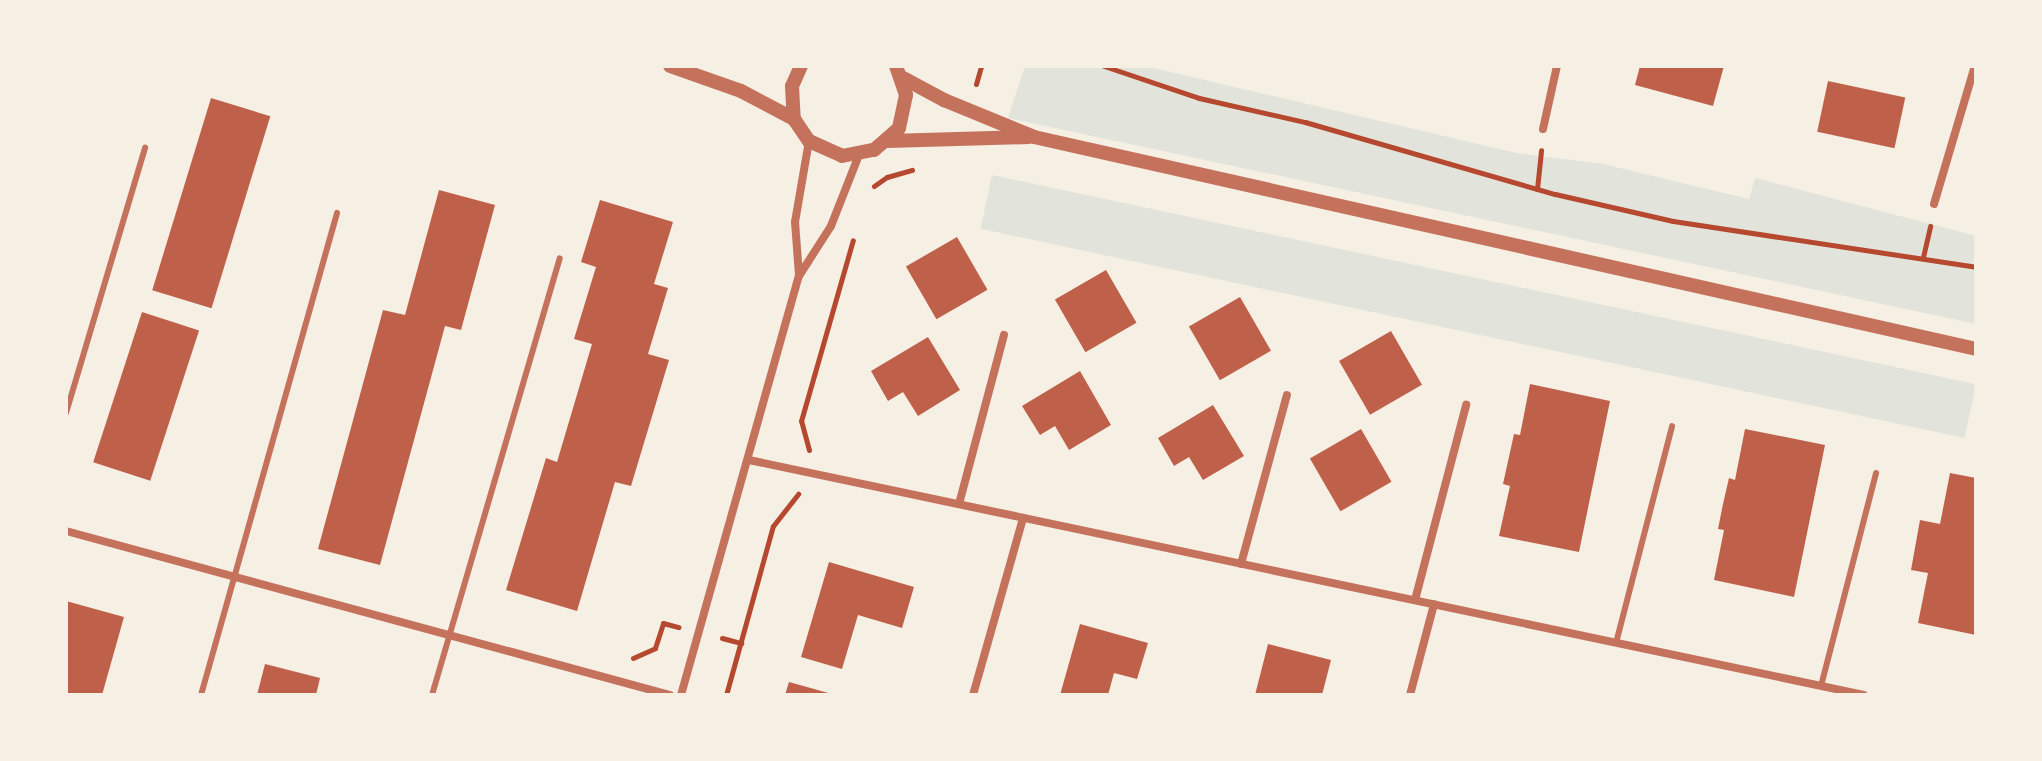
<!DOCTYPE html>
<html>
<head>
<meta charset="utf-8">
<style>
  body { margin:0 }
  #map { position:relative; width:2042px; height:761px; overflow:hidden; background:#f6efe4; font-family:Inter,sans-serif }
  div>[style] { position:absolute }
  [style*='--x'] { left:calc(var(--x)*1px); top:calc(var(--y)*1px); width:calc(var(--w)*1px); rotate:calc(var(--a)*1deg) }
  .green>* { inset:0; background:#e2e4dc; transform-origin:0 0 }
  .building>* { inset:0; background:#bf614a; transform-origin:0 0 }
  .path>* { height:5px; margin:-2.5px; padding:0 2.5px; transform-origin:2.5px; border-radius:2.5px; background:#b5482f }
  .service>* { height:6px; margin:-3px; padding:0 3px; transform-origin:3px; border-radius:3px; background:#c5725c }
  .minor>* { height:8px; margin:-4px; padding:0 4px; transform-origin:4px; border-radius:4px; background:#c5725c }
  .tertiary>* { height:14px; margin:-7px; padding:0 7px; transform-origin:7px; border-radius:7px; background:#c5725c }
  span { translate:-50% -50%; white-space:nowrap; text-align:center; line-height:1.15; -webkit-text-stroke:6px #f6efe4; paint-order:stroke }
  .frame { position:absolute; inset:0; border:68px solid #f6efe4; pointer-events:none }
</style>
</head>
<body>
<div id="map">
  <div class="green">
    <div style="clip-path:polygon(1025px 66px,1145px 66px,1517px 153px,1603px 164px,1749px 199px,1755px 178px,1976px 236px,1976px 324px,1008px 118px)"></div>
    <div style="left:992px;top:175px;width:1006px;height:55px;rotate:12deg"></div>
  </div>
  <div class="building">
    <div style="clip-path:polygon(1640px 66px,1724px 66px,1713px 106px,1635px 85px)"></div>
    <div style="left:1828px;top:81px;width:79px;height:52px;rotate:12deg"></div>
    <div style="left:211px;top:98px;width:62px;height:201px;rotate:17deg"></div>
    <div style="clip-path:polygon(439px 190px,495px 205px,461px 330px,445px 326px,380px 565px,318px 549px,383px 310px,405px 315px)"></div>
    <div style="clip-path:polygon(600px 200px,673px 222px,654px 284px,668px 288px,648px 354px,669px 360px,631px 486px,615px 482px,577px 611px,506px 590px,546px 458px,557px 462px,592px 344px,574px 339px,596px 267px,581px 262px)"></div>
    <div style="left:957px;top:237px;width:61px;height:59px;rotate:60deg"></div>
    <div style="left:1106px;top:270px;width:61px;height:59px;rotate:60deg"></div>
    <div style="left:1240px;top:297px;width:62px;height:59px;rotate:60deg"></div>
    <div style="left:142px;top:312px;width:60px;height:158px;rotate:18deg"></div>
    <div style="left:1391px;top:331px;width:62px;height:60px;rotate:60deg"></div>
    <div style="clip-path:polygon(928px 337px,960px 390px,918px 416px,903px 392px,888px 401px,871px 371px)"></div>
    <div style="clip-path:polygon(1080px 371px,1111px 425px,1069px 450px,1055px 426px,1040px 435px,1022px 406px)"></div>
    <div style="clip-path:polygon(1530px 384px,1610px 401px,1579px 552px,1499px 536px,1510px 486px,1503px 484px,1514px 434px,1520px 435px)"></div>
    <div style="clip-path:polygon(1213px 405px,1244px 456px,1203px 480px,1189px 457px,1174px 466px,1158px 438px)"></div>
    <div style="left:1361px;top:429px;width:61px;height:59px;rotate:60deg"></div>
    <div style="clip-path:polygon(1745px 429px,1825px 445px,1794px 597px,1714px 580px,1724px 530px,1718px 529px,1723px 504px,1729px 478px,1735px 480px)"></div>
    <div style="clip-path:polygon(1950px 473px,1976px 478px,1976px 635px,1918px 623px,1928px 573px,1911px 570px,1920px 520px,1940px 524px)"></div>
    <div style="clip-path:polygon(829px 562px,914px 587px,902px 628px,858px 615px,842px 669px,801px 657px)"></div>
    <div style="clip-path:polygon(66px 601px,124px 617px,102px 695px,66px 695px)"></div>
    <div style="clip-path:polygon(1080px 624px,1148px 643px,1137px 679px,1114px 673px,1108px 695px,1060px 695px)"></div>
    <div style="clip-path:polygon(1268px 644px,1331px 660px,1322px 695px,1255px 695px)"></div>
    <div style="clip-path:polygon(265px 664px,320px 678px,316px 695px,257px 695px)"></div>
    <div style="clip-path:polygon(789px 682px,832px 694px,832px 695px,785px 695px)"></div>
  </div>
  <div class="path">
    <div style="--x:1104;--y:66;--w:100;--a:18.6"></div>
    <div style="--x:1199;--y:98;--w:109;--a:12.8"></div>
    <div style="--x:1305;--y:122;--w:260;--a:16.1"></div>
    <div style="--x:1555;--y:194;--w:121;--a:12.9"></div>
    <div style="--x:1673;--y:221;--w:306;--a:8.6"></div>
    <div style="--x:976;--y:84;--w:19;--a:-74"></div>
    <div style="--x:874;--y:186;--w:16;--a:-35"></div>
    <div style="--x:887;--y:177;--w:26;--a:-16"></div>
    <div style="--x:1537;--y:189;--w:39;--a:-84"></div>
    <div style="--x:1923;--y:257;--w:32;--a:-77"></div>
    <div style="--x:809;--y:450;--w:30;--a:-105"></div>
    <div style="--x:801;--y:421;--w:188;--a:-74"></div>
    <div style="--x:722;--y:638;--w:20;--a:15"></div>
    <div style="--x:633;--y:658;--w:24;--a:-24"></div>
    <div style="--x:655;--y:648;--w:26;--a:-72"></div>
    <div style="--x:663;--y:623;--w:16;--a:15"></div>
    <div style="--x:726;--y:695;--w:175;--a:-74.5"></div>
    <div style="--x:773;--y:526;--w:41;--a:-52"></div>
  </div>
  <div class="service">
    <div style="--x:66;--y:413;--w:277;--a:-73.4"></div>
    <div style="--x:1616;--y:643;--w:224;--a:-75.5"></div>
    <div style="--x:1821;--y:686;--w:220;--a:-75.5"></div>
    <div style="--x:201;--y:695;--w:501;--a:-74.24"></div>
    <div style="--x:432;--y:695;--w:455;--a:-73.7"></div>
  </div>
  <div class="minor">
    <div style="--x:1543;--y:129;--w:65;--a:-77.5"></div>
    <div style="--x:1934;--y:204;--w:144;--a:-73.5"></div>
    <div style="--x:799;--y:275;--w:53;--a:-94.3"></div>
    <div style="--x:795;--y:222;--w:82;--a:-80.2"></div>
    <div style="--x:749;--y:460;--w:1139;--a:11.9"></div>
    <div style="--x:959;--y:504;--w:175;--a:-75.1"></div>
    <div style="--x:66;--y:531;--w:626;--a:15.19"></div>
    <div style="--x:1241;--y:564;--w:175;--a:-74.8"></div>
    <div style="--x:1415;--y:600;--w:202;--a:-75.3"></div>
    <div style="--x:681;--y:695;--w:435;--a:-74.3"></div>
    <div style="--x:799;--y:276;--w:59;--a:-57.4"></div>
    <div style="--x:831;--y:226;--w:76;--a:-68.5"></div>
    <div style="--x:973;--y:695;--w:184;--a:-74.2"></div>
    <div style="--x:1410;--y:695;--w:94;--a:-75.2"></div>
  </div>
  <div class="tertiary">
    <div style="--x:670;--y:66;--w:75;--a:19.4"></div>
    <div style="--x:741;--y:91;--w:60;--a:27.8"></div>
    <div style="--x:801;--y:66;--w:22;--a:114"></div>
    <div style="--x:792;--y:86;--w:33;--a:87"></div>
    <div style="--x:794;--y:119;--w:27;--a:56"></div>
    <div style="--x:809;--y:141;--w:36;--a:24"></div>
    <div style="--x:842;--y:156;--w:33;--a:-11"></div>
    <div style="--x:874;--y:150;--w:33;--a:-41"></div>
    <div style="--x:899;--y:128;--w:34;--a:-78"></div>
    <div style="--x:906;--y:95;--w:31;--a:-109"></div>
    <div style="--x:903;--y:78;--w:47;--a:28.2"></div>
    <div style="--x:944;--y:100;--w:97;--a:22.3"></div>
    <div style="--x:1034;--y:137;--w:966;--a:12.68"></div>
    <div style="--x:888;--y:141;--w:141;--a:-1.6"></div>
  </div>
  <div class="frame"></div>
</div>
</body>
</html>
